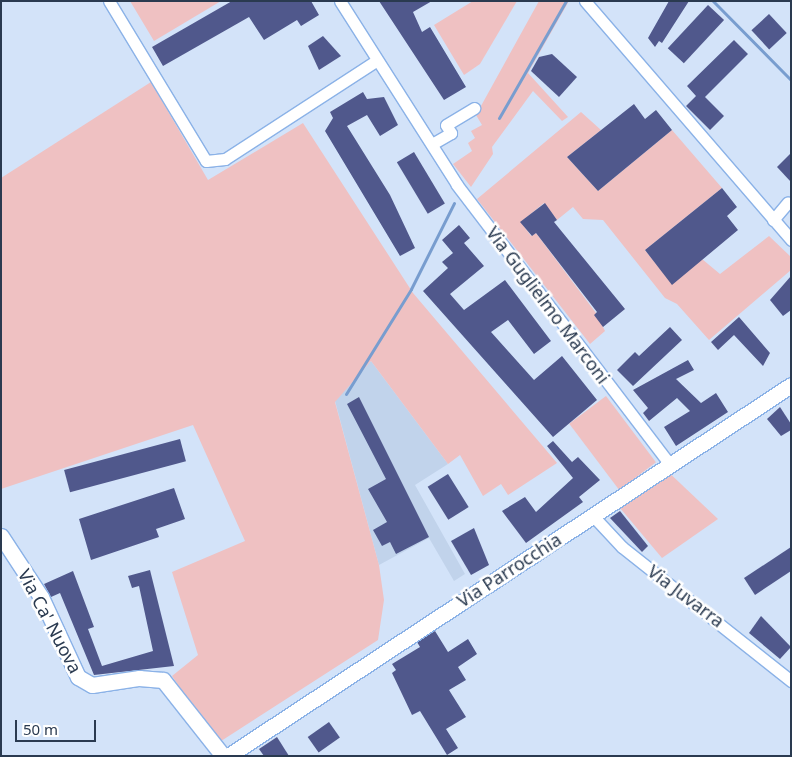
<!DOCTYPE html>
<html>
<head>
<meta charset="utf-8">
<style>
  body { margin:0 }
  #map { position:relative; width:792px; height:757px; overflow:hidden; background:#d3e3f9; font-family:"Noto Sans",sans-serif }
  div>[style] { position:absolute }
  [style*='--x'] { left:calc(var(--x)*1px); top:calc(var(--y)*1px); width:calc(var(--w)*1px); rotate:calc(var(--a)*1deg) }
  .built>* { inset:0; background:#c1d3eb }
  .green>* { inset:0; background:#efc1c2; transform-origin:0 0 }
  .stream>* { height:3px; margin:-1.5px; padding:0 1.5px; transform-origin:1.5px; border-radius:1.5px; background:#789dcf }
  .building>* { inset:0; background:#50588c; transform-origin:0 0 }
  .roads { filter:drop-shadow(1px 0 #8bb2e7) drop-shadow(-1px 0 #8bb2e7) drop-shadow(0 1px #8bb2e7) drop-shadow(0 -1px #8bb2e7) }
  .street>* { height:11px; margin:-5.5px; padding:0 5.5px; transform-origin:5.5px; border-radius:5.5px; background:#fff }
  .secondary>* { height:15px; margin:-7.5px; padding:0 7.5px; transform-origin:7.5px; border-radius:7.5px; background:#fff }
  span { translate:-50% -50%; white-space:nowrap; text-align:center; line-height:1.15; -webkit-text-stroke:5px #fff; paint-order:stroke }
  .street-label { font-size:18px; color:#2a3a50 }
  .frame { position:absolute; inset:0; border:2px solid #2a3a50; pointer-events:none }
  .scale { position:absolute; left:15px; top:720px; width:81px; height:22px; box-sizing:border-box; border:2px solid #2a3a50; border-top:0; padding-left:6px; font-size:15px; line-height:18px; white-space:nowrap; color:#2a3a50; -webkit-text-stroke:4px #fff; paint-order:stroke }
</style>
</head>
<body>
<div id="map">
  <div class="built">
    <div style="clip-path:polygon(371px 361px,448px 464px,415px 485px,465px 574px,454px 581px,429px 538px,379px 565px,335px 401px)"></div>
  </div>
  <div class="green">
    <div style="clip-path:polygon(130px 1px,221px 1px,154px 41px)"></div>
    <div style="clip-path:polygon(473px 1px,517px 1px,480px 64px,464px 75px,434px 25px)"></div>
    <div style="clip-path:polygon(539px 1px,569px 1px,528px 73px,568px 117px,562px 121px,533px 91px,492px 147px,493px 154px,471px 187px,453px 164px,472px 151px,468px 143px,475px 138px,471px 131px,482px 125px,476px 115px)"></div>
    <div style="clip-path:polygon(151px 82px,208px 180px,303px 123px,413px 293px,557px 463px,508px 495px,501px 484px,483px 496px,460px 455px,448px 464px,371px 361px,335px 402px,379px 565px,384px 600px,378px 640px,218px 743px,172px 676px,198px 655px,172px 572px,245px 541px,193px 425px,1px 489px,1px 178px)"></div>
    <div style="clip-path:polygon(581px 112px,601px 130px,567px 157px,598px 191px,672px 130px,722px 188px,645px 250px,672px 284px,702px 259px,720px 274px,769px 236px,791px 257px,791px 270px,709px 340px,677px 304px,665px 298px,603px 220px,583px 219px,573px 207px,557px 220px,544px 203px,521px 222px,531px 236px,536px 233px,596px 313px,605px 331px,590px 344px,477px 199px)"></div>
    <div style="left:606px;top:396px;width:83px;height:46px;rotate:53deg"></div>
    <div style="clip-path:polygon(663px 467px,718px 519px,662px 558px,615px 502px)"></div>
  </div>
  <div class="stream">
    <div style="--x:713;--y:1;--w:111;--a:45.4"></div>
    <div style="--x:499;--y:118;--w:135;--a:-60.2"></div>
    <div style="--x:346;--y:394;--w:123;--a:-58.2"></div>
    <div style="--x:411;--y:289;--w:96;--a:-63.4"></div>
  </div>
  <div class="building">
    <div style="clip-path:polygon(232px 1px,311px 1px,319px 15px,301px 26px,297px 20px,264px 40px,249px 17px,163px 66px,152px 47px)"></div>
    <div style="clip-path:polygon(379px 1px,432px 1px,413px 12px,422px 32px,430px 27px,466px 87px,444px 100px)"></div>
    <div style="clip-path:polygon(669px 1px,689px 1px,662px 43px,659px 41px,655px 47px,648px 38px)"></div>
    <div style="left:708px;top:5px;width:22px;height:59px;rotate:43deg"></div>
    <div style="left:769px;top:14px;width:26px;height:24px;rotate:47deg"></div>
    <div style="clip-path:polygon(323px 36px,341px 56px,319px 70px,308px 46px)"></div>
    <div style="clip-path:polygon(734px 40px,748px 54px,705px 97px,724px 116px,710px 130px,686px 106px,696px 96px,687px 86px)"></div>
    <div style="clip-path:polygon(552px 54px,577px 77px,559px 97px,531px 71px,539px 57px)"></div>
    <div style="clip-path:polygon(363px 92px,367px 99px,384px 97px,398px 125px,380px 136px,367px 115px,347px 126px,390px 195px,415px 248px,400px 256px,325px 131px,333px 118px,330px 112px)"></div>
    <div style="clip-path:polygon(634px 104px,645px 119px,656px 110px,672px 130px,598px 191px,567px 157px)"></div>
    <div style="left:414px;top:152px;width:60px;height:20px;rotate:59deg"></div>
    <div style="clip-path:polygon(791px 153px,791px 182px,777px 167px)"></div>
    <div style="clip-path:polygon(722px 188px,737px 207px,727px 216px,738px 230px,672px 285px,645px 250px)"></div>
    <div style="clip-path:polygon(545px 203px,557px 220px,554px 222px,625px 309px,603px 327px,594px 315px,597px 312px,536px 233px,532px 236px,520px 222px)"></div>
    <div style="clip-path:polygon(459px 225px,470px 238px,464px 243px,484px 266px,450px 294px,464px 310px,505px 280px,551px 341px,534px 354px,508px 320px,491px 332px,534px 380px,562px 356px,597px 400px,553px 437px,423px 291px,448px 268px,442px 262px,453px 253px,442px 240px)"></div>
    <div style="clip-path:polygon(791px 276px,791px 310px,783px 316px,770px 300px)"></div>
    <div style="clip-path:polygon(739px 317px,770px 353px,763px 366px,734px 335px,718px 350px,711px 342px)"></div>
    <div style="clip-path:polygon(670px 327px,682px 340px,633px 386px,617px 370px,635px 352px,639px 356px)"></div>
    <div style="clip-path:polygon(688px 360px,694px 370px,676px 379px,701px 403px,716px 393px,728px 412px,676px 446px,664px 427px,690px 411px,677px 398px,649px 421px,643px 413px,648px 408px,633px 390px)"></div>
    <div style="clip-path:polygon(359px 397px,429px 537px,396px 554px,390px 542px,382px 546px,373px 530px,387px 522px,368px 489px,386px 479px,347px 404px)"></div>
    <div style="clip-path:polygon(780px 407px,791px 424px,791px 430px,781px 436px,767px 419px)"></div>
    <div style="left:180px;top:439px;width:23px;height:120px;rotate:75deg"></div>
    <div style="clip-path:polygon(553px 441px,572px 462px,578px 457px,600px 480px,579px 497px,583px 502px,526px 543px,502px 511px,525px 497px,536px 512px,573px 478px,547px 446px)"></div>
    <div style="left:448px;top:474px;width:39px;height:24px;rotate:58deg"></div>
    <div style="clip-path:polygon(174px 488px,185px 519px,156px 529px,159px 537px,91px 560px,79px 519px)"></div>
    <div style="clip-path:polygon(620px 511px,648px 546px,642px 552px,610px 518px)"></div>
    <div style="clip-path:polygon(474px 528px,489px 565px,471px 575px,451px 541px)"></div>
    <div style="clip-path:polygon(791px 547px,791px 571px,755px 595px,744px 578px)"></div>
    <div style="clip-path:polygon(150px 570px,174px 666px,94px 675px,60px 593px,51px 597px,44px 584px,73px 571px,94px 627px,88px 629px,102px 666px,153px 651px,139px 586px,132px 588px,128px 576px)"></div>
    <div style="clip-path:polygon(761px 616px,791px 647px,780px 659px,749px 633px)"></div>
    <div style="clip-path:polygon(435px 631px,448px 652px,468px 639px,477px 654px,458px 667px,466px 680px,449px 690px,466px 717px,446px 729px,458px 748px,447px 755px,420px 711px,412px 715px,392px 673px,396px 670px,392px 664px,420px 647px,417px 642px)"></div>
    <div style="left:329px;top:722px;width:19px;height:26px;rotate:55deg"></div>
    <div style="clip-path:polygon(277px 737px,289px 756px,264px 756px,259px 749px)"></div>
  </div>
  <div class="roads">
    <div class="street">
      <div style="--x:109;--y:1;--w:187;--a:58.8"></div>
      <div style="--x:206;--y:161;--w:19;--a:-6"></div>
      <div style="--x:225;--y:159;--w:180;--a:-33"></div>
      <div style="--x:340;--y:1;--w:218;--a:57.5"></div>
      <div style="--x:457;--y:185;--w:350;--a:52.7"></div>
      <div style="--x:585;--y:1;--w:316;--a:49.2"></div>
      <div style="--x:432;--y:144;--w:22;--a:-30"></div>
      <div style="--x:451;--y:133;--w:9;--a:-122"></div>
      <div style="--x:446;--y:125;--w:33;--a:-31"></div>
      <div style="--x:773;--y:220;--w:23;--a:-50"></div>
      <div style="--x:594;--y:517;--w:41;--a:47"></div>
      <div style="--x:622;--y:547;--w:216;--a:38.4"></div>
    </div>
    <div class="secondary">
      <div style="--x:1;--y:536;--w:73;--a:56.7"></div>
      <div style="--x:41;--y:597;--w:88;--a:65.2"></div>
      <div style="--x:78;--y:677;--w:16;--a:30"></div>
      <div style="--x:92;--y:685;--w:48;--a:-8.5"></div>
      <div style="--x:139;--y:678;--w:24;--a:5"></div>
      <div style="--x:163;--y:680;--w:97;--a:51.7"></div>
      <div style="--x:228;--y:756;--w:674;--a:-33.38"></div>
    </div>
  </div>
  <div class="street-label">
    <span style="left:548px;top:305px;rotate:53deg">Via Guglielmo Marconi</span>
    <span style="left:509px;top:570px;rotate:-33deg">Via Parrocchia</span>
    <span style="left:686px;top:596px;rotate:37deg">Via Juvarra</span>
    <span style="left:50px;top:621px;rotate:62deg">Via Ca' Nuova</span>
  </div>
  <div class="frame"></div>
  <div class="scale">50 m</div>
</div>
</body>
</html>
